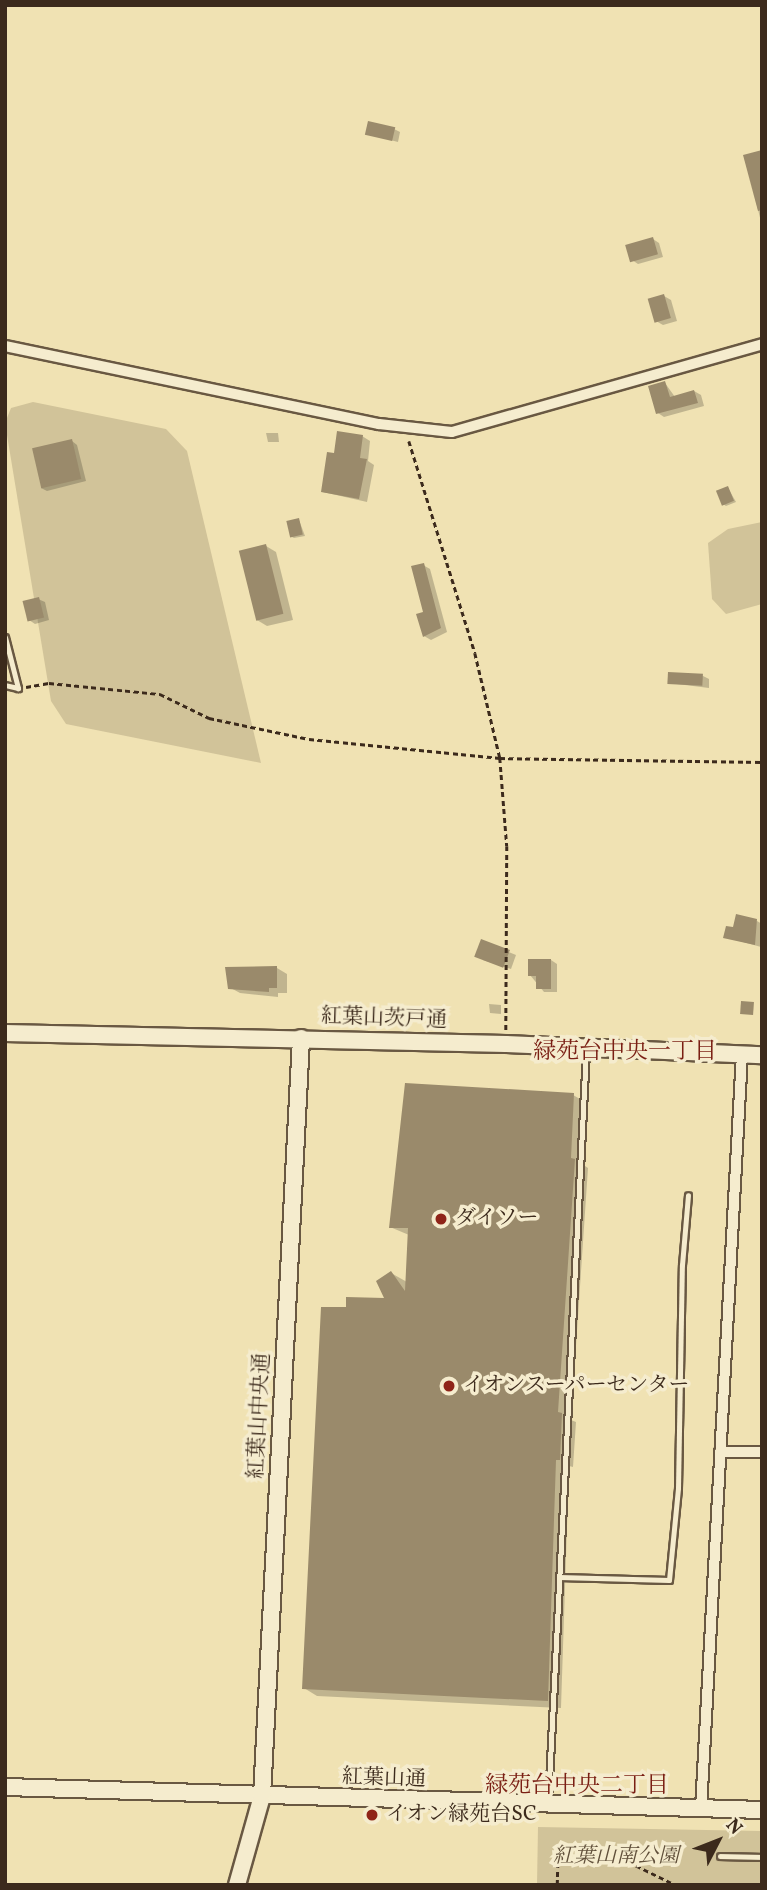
<!DOCTYPE html>
<html>
<head>
<meta charset="utf-8">
<style>
  body { margin:0 }
  #map { position:relative; width:767px; height:1890px; overflow:hidden; background:#f0e2b3; font-family:Vollkorn,"Noto Serif JP",serif }
  div>[style] { position:absolute }
  [style*='--x'] { left:calc(var(--x)*1px); top:calc(var(--y)*1px); width:calc(var(--w)*1px); rotate:calc(var(--a)*1deg) }
  .green>* { inset:0; background:#d1c399; transform-origin:0 0 }
  .shadow>* { inset:0; background:#0003 }
  .building>* { inset:0; background:#9a8a6b; transform-origin:0 0 }
  .path>* { height:2.5px; margin-top:-1.25px; transform-origin:0; background:repeating-linear-gradient(90deg,#3c2a1c 0 5px,transparent 0 8.5px) }
  .roads { filter:drop-shadow(2px 0 #695842) drop-shadow(-2px 0 #695842) drop-shadow(0 2px #695842) drop-shadow(0 -2px #695842) }
  .lane>* { height:5px; margin:-2.5px; padding:0 2.5px; transform-origin:2.5px; border-radius:2.5px; background:#f5ecce }
  .street>* { height:10px; margin:-5px; padding:0 5px; transform-origin:5px; border-radius:5px; background:#f5ecce }
  .secondary>* { height:16px; margin:-8px; padding:0 8px; transform-origin:8px; border-radius:8px; background:#f5ecce }
  .dots>* { width:19px; height:19px; translate:-50% -50%; box-sizing:border-box; border:4px solid #f5ecce; border-radius:50% }
  span { translate:-50% -50%; white-space:nowrap; text-align:center; line-height:1.15; -webkit-text-stroke:7px #f5ecce; paint-order:stroke }
  .street-label { font-size:21px; color:#3c2a1c }
  .poi-label { font-size:21px; color:#3c2a1c }
  .left { translate:0 -50%; text-align:left }
  .park-label { font-size:21px; color:#61503b; font-style:italic }
  .neighbourhood-label { font-size:23px; color:#7a1f14 }
  .frame { position:absolute; inset:0; border:7px solid #3c2a1c; pointer-events:none }
  .north { position:absolute; left:683px; top:1806px; width:70px; height:70px; -webkit-text-stroke:5px #f5ecce; paint-order:stroke; rotate:48deg; font-size:19px; font-weight:700; line-height:28px; text-align:center; color:#3c2a1c }
  .north::after { content:''; display:block; margin:auto; width:24px; height:32px; background:#3c2a1c; clip-path:polygon(50% 0,100% 100%,50% 72%,0 100%) }
</style>
</head>
<body>
<div id="map">
  <div class="green">
    <div style="clip-path:polygon(33px 402px,166px 429px,187px 451px,261px 763px,66px 724px,51px 701px,5px 423px,11px 408px)"></div>
    <div style="clip-path:polygon(762px 522px,762px 604px,726px 614px,712px 599px,708px 543px,728px 529px)"></div>
    <div style="left:538px;top:1827px;width:224px;height:58px;rotate:1deg"></div>
  </div>
  <div class="shadow">
    <div style="clip-path:polygon(394px 129px,400px 132px,398px 142px,367px 134px)"></div>
    <div style="clip-path:polygon(762px 152px,762px 226px,745px 156px)"></div>
    <div style="clip-path:polygon(653px 239px,659px 243px,663px 257px,638px 264px,632px 260px)"></div>
    <div style="clip-path:polygon(664px 296px,671px 300px,677px 321px,663px 325px,656px 321px)"></div>
    <div style="clip-path:polygon(665px 383px,675px 397px,694px 391px,701px 395px,704px 406px,664px 417px,658px 413px)"></div>
    <div style="clip-path:polygon(266px 433px,278px 433px,279px 442px,268px 442px)"></div>
    <div style="clip-path:polygon(362px 436px,370px 441px,368px 461px,374px 465px,367px 502px,323px 492px)"></div>
    <div style="clip-path:polygon(72px 441px,77px 445px,86px 481px,47px 491px,41px 488px)"></div>
    <div style="clip-path:polygon(728px 488px,736px 502px,726px 506px,723px 504px)"></div>
    <div style="clip-path:polygon(299px 520px,305px 536px,294px 538px,292px 537px)"></div>
    <div style="clip-path:polygon(266px 546px,276px 552px,293px 620px,267px 626px,257px 620px)"></div>
    <div style="clip-path:polygon(423px 565px,430px 569px,447px 632px,431px 640px,424px 636px)"></div>
    <div style="clip-path:polygon(38px 599px,45px 602px,49px 620px,35px 624px,29px 620px)"></div>
    <div style="clip-path:polygon(703px 676px,709px 679px,709px 688px,669px 683px)"></div>
    <div style="clip-path:polygon(757px 921px,762px 924px,761px 947px,725px 937px)"></div>
    <div style="clip-path:polygon(482px 941px,516px 955px,511px 969px,483px 960px)"></div>
    <div style="clip-path:polygon(551px 960px,557px 964px,557px 992px,544px 992px,530px 975px)"></div>
    <div style="clip-path:polygon(277px 968px,287px 974px,287px 993px,278px 993px,278px 997px,240px 993px,229px 987px)"></div>
    <div style="clip-path:polygon(489px 1004px,501px 1005px,501px 1014px,490px 1013px)"></div>
    <div style="clip-path:polygon(573px 1095px,587px 1103px,585px 1166px,588px 1168px,571px 1420px,576px 1422px,573px 1467px,569px 1466px,561px 1708px,317px 1696px,304px 1688px,347px 1309px,387px 1300px,391px 1273px,407px 1282px,409px 1235px,390px 1227px)"></div>
  </div>
  <div class="building">
    <div style="left:368px;top:121px;width:28px;height:14px;rotate:13deg"></div>
    <div style="clip-path:polygon(762px 150px,762px 210px,758px 211px,743px 155px)"></div>
    <div style="left:653px;top:237px;width:18px;height:29px;rotate:74deg"></div>
    <div style="left:664px;top:294px;width:25px;height:17px;rotate:74deg"></div>
    <div style="clip-path:polygon(665px 381px,670px 397px,694px 390px,698px 403px,656px 414px,648px 386px)"></div>
    <div style="clip-path:polygon(337px 431px,363px 435px,360px 458px,367px 459px,359px 499px,321px 492px,327px 452px,334px 453px)"></div>
    <div style="left:72px;top:439px;width:41px;height:41px;rotate:77deg"></div>
    <div style="left:728px;top:486px;width:16px;height:13px;rotate:68deg"></div>
    <div style="left:299px;top:518px;width:17px;height:13px;rotate:77deg"></div>
    <div style="left:266px;top:544px;width:72px;height:28px;rotate:76deg"></div>
    <div style="clip-path:polygon(424px 563px,441px 628px,423px 637px,416px 614px,423px 612px,411px 566px)"></div>
    <div style="left:39px;top:597px;width:21px;height:17px;rotate:76deg"></div>
    <div style="left:668px;top:672px;width:35px;height:12px;rotate:3deg"></div>
    <div style="clip-path:polygon(736px 914px,757px 919px,755px 945px,723px 938px,726px 926px,733px 927px)"></div>
    <div style="left:481px;top:939px;width:31px;height:19px;rotate:21deg"></div>
    <div style="clip-path:polygon(528px 959px,551px 959px,551px 989px,536px 989px,536px 976px,528px 976px)"></div>
    <div style="clip-path:polygon(277px 966px,277px 988px,269px 988px,269px 992px,228px 989px,225px 967px)"></div>
    <div style="left:741px;top:1001px;width:13px;height:13px;rotate:4deg"></div>
    <div style="clip-path:polygon(405px 1083px,574px 1093px,571px 1158px,575px 1159px,558px 1412px,562px 1413px,560px 1460px,556px 1460px,548px 1701px,302px 1689px,321px 1307px,346px 1307px,346px 1297px,384px 1298px,376px 1281px,391px 1271px,405px 1291px,408px 1228px,389px 1228px)"></div>
  </div>
  <div class="path">
    <div style="--x:409;--y:441;--w:222;--a:72.7"></div>
    <div style="--x:475;--y:653;--w:108;--a:76.6"></div>
    <div style="--x:500;--y:758;--w:88;--a:85.5"></div>
    <div style="--x:507;--y:846;--w:184;--a:90.3"></div>
    <div style="--x:26;--y:687;--w:23;--a:-10"></div>
    <div style="--x:49;--y:683;--w:112;--a:5.7"></div>
    <div style="--x:160;--y:694;--w:55;--a:26.1"></div>
    <div style="--x:209;--y:718;--w:102;--a:11.9"></div>
    <div style="--x:309;--y:739;--w:192;--a:5.7"></div>
    <div style="--x:500;--y:758;--w:262;--a:0.9"></div>
    <div style="--x:557;--y:1885;--w:40;--a:-88.6"></div>
    <div style="--x:558;--y:1845;--w:40;--a:2.9"></div>
    <div style="--x:598;--y:1847;--w:85;--a:26"></div>
    <div style="--x:674;--y:1884;--w:23;--a:2"></div>
  </div>
  <div class="roads">
    <div class="lane">
      <div style="--x:5;--y:637;--w:53;--a:75.7"></div>
      <div style="--x:18;--y:688;--w:13;--a:-167"></div>
      <div style="--x:559;--y:1577;--w:110;--a:1.6"></div>
      <div style="--x:669;--y:1580;--w:92;--a:-84.4"></div>
      <div style="--x:678;--y:1488;--w:223;--a:-89"></div>
      <div style="--x:682;--y:1265;--w:70;--a:-85.1"></div>
      <div style="--x:548;--y:1801;--w:752;--a:-87.1"></div>
      <div style="--x:720;--y:1856;--w:42;--a:1.4"></div>
    </div>
    <div class="street">
      <div style="--x:5;--y:346;--w:382;--a:11.8"></div>
      <div style="--x:379;--y:424;--w:73;--a:6.3"></div>
      <div style="--x:452;--y:432;--w:322;--a:-15.8"></div>
      <div style="--x:720;--y:1452;--w:42;--a:0"></div>
      <div style="--x:701;--y:1809;--w:756;--a:-86.89"></div>
    </div>
    <div class="secondary">
      <div style="--x:5;--y:1033;--w:501;--a:1.26"></div>
      <div style="--x:506;--y:1044;--w:256;--a:2.5"></div>
      <div style="--x:5;--y:1787;--w:757;--a:1.74"></div>
      <div style="--x:237;--y:1885;--w:92;--a:-74.3"></div>
      <div style="--x:262;--y:1796;--w:759;--a:-87.05"></div>
    </div>
  </div>
  <div class="dots">
    <div style="left:441px;top:1219px;background:#8f2418"></div>
    <div style="left:449px;top:1386px;background:#8f2418"></div>
    <div style="left:372px;top:1815px;background:#8f2418"></div>
  </div>
  <div class="street-label">
    <span style="left:384px;top:1019px;rotate:2deg">紅葉山茨戸通</span>
    <span style="left:260px;top:1416px;rotate:-87deg">紅葉山中央通</span>
    <span style="left:384px;top:1779px;rotate:2deg">紅葉山通</span>
  </div>
  <div class="poi-label">
    <span class="left" style="left:455px;top:1219px">ダイソー</span>
    <span class="left" style="left:463px;top:1386px">イオンスーパーセンター</span>
    <span class="left" style="left:386px;top:1815px">イオン緑苑台SC</span>
  </div>
  <div class="park-label">
    <span style="left:616px;top:1857px">紅葉山南公園</span>
  </div>
  <div class="neighbourhood-label">
    <span style="left:625px;top:1052px">緑苑台中央一丁目</span>
    <span style="left:577px;top:1786px">緑苑台中央二丁目</span>
  </div>
  <div class="frame"></div>
  <div class="north">N</div>
</div>
</body>
</html>
